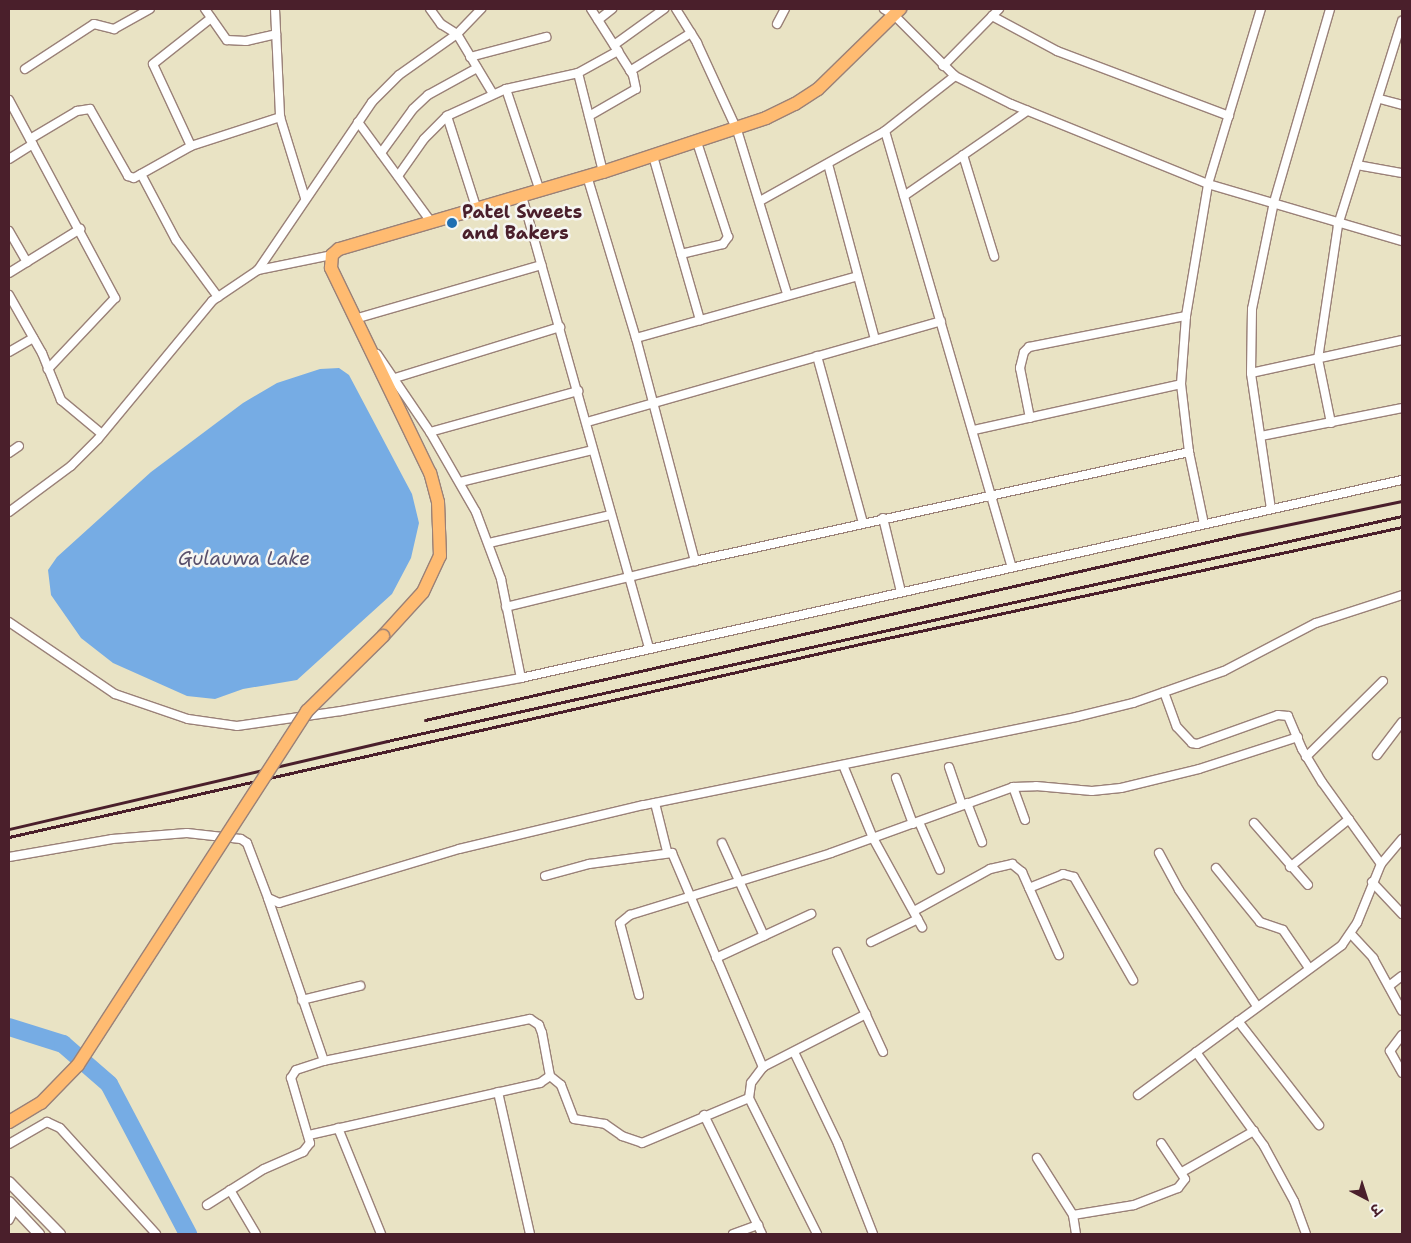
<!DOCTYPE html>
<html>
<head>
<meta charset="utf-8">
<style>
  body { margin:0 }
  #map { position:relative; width:1411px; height:1243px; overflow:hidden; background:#e9e3c4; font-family:"Shantell Sans","Playpen Sans Deva",sans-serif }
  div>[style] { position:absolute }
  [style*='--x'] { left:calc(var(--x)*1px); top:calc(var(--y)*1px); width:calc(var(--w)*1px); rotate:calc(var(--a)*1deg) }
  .water>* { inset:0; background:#76ace4 }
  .river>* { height:18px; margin:-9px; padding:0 9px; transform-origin:9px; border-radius:9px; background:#76ace4 }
  .roads { filter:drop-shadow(1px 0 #9a8178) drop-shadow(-1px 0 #9a8178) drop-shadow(0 1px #9a8178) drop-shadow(0 -1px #9a8178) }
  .minor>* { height:8px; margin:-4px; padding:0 4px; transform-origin:4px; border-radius:4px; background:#fff }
  .tertiary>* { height:10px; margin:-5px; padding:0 5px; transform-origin:5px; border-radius:5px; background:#fff }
  .primary>* { height:12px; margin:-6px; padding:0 6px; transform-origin:6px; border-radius:6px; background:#ffbb71 }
  .rail>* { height:3px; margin:-1.5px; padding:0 1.5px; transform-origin:1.5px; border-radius:1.5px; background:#4a1f2b }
  .bridges { filter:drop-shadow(1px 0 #9a8178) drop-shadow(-1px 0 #9a8178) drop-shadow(0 1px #9a8178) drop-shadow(0 -1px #9a8178) }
  .primary-bridge>* { height:12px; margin:-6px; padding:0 6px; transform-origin:6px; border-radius:6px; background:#ffbb71 }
  .dots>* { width:14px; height:14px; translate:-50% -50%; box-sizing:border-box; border:2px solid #f6f6f2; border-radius:50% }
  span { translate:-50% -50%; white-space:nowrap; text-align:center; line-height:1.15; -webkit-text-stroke:5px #f6f6f2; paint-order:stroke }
  .poi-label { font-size:18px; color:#4a1f2b; font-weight:700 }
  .left { translate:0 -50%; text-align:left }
  .water-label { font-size:19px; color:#59506c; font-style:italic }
  .frame { position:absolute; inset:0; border:10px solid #4a1f2b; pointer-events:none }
  .north { position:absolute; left:1341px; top:1173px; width:50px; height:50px; -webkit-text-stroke:4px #f6f6f2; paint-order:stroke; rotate:140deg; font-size:14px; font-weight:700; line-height:20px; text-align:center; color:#4a1f2b }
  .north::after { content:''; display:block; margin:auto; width:18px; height:22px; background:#4a1f2b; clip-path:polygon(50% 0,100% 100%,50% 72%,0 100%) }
</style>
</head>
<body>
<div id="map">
  <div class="water">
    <div style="clip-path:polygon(339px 368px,349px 375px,412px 494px,419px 523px,411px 558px,392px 594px,297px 680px,243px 689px,215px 699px,187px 696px,113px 663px,81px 638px,51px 595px,48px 570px,57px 557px,151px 472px,243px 403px,277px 383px,320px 369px)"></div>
  </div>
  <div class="river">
    <div style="--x:9;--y:1027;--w:57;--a:17.5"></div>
    <div style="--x:63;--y:1044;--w:61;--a:41"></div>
    <div style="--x:109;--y:1084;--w:170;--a:62.2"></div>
  </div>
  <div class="roads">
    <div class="minor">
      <div style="--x:205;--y:9;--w:38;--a:55"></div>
      <div style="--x:227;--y:40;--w:19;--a:3"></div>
      <div style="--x:246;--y:41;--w:31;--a:-13"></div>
      <div style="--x:275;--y:9;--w:108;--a:87.3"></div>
      <div style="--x:280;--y:117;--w:85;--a:72.8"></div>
      <div style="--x:430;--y:9;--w:19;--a:54"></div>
      <div style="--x:441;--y:24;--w:19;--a:32"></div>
      <div style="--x:457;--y:34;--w:70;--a:59"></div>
      <div style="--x:676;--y:9;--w:40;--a:58"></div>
      <div style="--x:697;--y:43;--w:96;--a:65.3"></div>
      <div style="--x:737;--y:130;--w:171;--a:73"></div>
      <div style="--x:884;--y:9;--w:12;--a:31"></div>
      <div style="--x:894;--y:15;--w:86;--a:45"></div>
      <div style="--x:955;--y:76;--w:63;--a:26.6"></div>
      <div style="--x:1011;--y:104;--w:213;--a:22.1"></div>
      <div style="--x:1208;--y:184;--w:202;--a:16.4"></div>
      <div style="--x:992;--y:16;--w:74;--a:28.3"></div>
      <div style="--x:1057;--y:51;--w:184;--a:20.7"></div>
      <div style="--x:598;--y:20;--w:18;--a:-38"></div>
      <div style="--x:777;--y:24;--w:17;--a:-62"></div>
      <div style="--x:614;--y:45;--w:62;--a:-35.8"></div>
      <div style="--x:470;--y:57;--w:79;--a:-14.7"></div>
      <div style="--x:943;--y:66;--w:80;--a:-45.5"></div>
      <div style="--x:25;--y:69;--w:82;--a:-33.1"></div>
      <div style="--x:94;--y:24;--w:21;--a:14"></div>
      <div style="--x:114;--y:29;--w:41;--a:-29.1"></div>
      <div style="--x:630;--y:71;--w:72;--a:-31.9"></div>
      <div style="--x:578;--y:73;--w:102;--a:75.8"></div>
      <div style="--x:506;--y:89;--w:108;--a:71.6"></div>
      <div style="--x:1380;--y:99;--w:23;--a:15"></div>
      <div style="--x:9;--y:100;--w:225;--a:61.8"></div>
      <div style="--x:115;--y:298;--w:98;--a:133.3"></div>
      <div style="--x:447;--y:116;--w:99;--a:72.3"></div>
      <div style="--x:589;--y:116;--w:54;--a:-29.9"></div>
      <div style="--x:636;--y:89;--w:14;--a:-102"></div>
      <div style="--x:633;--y:75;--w:78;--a:-122.5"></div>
      <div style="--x:358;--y:122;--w:125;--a:53.8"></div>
      <div style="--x:885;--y:131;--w:454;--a:73.8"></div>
      <div style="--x:30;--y:139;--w:55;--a:-30.8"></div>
      <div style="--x:77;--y:111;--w:13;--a:-9"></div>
      <div style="--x:90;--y:109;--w:77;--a:60.4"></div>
      <div style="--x:128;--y:176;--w:6;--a:18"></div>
      <div style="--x:134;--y:178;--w:65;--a:-29.3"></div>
      <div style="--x:191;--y:146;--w:94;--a:-18"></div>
      <div style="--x:191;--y:146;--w:90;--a:-114.9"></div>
      <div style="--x:153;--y:64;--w:74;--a:-38.4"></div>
      <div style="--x:381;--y:153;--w:54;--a:-54"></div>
      <div style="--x:413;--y:109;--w:21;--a:-43"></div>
      <div style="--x:428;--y:95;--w:56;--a:-28.9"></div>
      <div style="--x:963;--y:155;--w:106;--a:72.9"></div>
      <div style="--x:653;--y:156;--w:171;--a:74"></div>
      <div style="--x:9;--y:159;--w:28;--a:-32"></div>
      <div style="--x:828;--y:164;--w:182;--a:75"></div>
      <div style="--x:1357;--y:165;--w:46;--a:10.1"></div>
      <div style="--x:141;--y:174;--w:75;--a:62.1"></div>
      <div style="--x:176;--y:240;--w:71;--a:53.6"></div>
      <div style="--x:398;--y:176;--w:45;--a:-54.9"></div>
      <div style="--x:424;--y:139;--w:33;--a:-45"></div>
      <div style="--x:447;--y:116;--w:65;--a:-24.6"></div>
      <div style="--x:506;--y:89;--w:74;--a:-12.5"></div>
      <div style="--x:578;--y:73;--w:46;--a:-28.8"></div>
      <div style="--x:587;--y:176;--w:169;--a:73.2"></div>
      <div style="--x:636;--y:338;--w:231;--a:75.2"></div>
      <div style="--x:522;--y:196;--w:470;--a:74.3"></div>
      <div style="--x:904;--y:196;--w:150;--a:-34.6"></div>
      <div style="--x:760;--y:201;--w:143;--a:-29.2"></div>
      <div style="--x:885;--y:131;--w:89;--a:-38.2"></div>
      <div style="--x:9;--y:231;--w:36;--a:60"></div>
      <div style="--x:681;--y:254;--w:43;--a:-13.4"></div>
      <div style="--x:723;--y:244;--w:9;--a:-54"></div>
      <div style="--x:728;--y:237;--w:100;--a:-108.1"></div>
      <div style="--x:258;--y:270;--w:203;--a:-55.8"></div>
      <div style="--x:372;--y:102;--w:38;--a:-45"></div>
      <div style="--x:399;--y:75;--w:71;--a:-35.3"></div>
      <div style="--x:457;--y:34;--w:35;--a:-46"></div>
      <div style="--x:9;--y:273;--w:84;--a:-31.8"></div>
      <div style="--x:9;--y:295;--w:67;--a:60.4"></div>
      <div style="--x:42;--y:353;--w:51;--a:68"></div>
      <div style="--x:61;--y:400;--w:53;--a:39.7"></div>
      <div style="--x:358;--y:318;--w:191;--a:-16.1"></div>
      <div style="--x:636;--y:338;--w:230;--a:-15.6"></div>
      <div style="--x:9;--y:352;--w:28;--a:-30"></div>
      <div style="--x:377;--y:354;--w:94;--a:55.8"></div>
      <div style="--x:430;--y:432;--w:92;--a:60.1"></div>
      <div style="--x:476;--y:512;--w:72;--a:69.5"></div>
      <div style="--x:501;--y:579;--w:101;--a:78.6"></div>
      <div style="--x:817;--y:356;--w:173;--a:74.6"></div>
      <div style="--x:1251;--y:373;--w:155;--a:-12.3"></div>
      <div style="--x:395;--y:378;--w:173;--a:-17.2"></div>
      <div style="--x:1030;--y:418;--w:51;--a:-101.3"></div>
      <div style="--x:1020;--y:368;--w:16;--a:-76"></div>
      <div style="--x:1024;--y:352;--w:7;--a:-45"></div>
      <div style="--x:1029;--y:347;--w:160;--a:-11.2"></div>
      <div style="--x:587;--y:422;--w:368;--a:-15.9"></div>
      <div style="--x:1331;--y:423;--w:65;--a:-101.5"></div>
      <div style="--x:1318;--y:359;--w:135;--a:-81.5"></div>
      <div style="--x:1338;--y:225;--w:214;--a:-72.6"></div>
      <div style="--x:974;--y:430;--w:212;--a:-12.5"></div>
      <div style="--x:430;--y:432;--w:154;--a:-15.5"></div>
      <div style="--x:1261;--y:436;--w:144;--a:-11.2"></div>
      <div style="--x:9;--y:453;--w:12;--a:-35"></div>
      <div style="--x:460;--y:482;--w:136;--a:-13.6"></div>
      <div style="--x:1271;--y:509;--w:137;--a:-98.4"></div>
      <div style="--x:1251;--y:373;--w:64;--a:-89.1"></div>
      <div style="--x:1252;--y:309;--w:109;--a:-78.4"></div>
      <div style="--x:1274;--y:202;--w:201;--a:-73.8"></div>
      <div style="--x:9;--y:512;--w:77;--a:-36.6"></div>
      <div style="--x:71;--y:466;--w:38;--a:-45"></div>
      <div style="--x:98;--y:439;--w:179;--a:-50.4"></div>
      <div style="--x:212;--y:301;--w:55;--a:-34"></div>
      <div style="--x:258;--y:270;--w:76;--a:-11.5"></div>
      <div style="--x:883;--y:518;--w:76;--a:76.3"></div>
      <div style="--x:1204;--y:524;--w:74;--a:-101.8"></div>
      <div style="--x:1189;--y:452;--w:68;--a:-96.7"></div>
      <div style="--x:1181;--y:384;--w:68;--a:-85.8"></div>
      <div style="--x:1186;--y:316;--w:134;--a:-80.5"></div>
      <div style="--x:1208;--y:184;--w:183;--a:-73.2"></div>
      <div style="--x:489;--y:543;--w:124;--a:-13"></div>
      <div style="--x:506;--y:607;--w:195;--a:-13.7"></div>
      <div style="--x:695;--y:561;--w:506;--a:-12.44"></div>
      <div style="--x:9;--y:622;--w:128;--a:34.2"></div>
      <div style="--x:115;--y:694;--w:77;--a:18.9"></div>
      <div style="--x:188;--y:719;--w:49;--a:8.1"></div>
      <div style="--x:237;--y:726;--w:105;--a:-8.2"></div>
      <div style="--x:341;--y:711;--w:183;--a:-10.4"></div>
      <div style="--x:521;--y:678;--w:903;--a:-12.67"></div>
      <div style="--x:1164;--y:692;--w:37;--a:70"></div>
      <div style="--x:1177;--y:727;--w:22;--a:47"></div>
      <div style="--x:1192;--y:743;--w:5;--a:11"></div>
      <div style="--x:1197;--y:744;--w:86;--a:-19.7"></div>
      <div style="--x:1278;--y:715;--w:10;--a:6"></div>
      <div style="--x:1288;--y:716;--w:36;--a:67"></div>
      <div style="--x:1302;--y:749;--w:39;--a:59"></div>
      <div style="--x:1322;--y:782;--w:101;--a:54.3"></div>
      <div style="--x:1377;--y:755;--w:41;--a:-52.9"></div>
      <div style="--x:1306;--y:757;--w:108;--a:-44.6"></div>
      <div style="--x:843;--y:765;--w:79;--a:67.7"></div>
      <div style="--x:873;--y:838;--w:102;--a:61.2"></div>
      <div style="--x:949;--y:767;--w:40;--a:71.1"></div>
      <div style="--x:896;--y:778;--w:49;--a:69.7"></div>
      <div style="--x:1013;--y:787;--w:35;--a:70"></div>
      <div style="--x:655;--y:803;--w:49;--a:76"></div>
      <div style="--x:967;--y:803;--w:42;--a:69"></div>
      <div style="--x:919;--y:822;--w:52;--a:66.4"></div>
      <div style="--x:1254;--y:823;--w:82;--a:48.9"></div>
      <div style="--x:722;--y:843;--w:102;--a:65.7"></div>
      <div style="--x:1159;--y:853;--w:42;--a:61.6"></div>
      <div style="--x:1179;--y:890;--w:140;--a:56.1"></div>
      <div style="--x:9;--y:857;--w:105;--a:-9.9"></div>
      <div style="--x:112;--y:839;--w:75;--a:-4.6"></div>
      <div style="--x:187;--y:833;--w:54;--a:6.3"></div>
      <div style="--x:241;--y:839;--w:7;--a:34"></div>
      <div style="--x:247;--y:843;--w:59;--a:69.1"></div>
      <div style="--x:268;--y:898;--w:12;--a:24"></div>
      <div style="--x:279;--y:903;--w:188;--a:-16.7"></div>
      <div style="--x:459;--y:849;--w:190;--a:-13.4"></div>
      <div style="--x:644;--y:805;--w:441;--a:-11.5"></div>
      <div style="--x:1076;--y:717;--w:59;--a:-13.8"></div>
      <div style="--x:1133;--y:703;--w:96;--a:-19.4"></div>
      <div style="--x:1224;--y:671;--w:104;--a:-27.6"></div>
      <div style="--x:1316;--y:623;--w:90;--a:-18"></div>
      <div style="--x:1290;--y:867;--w:76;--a:-39.1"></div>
      <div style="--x:1216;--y:868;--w:70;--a:50.8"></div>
      <div style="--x:1260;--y:922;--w:24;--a:19"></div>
      <div style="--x:1283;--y:930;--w:46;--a:55.6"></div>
      <div style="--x:545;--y:876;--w:46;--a:-15.3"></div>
      <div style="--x:589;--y:864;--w:84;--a:-7.5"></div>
      <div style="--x:672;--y:853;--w:233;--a:67"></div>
      <div style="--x:1372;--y:882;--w:44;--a:46.8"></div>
      <div style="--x:1029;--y:888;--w:37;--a:-22"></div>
      <div style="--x:1063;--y:874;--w:11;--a:15"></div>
      <div style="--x:1074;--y:877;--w:119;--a:60.2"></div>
      <div style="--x:914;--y:911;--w:87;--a:-28.9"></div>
      <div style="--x:990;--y:869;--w:23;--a:-13"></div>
      <div style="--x:1012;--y:864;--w:13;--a:39"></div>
      <div style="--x:1022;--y:872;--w:91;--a:66"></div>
      <div style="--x:1351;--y:934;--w:33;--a:47"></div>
      <div style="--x:1373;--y:958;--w:60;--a:61.3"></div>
      <div style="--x:871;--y:942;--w:52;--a:-26.1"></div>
      <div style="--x:837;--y:952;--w:110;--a:65.3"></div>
      <div style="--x:716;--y:958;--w:105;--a:-24.9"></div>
      <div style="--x:1389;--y:986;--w:16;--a:-38"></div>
      <div style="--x:639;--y:995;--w:74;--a:-104.8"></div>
      <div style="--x:620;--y:923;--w:13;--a:-39"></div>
      <div style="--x:630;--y:915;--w:210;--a:-17.1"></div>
      <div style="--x:831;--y:853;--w:194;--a:-19.9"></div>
      <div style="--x:1013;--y:787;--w:23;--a:-2"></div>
      <div style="--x:1036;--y:786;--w:56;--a:5.1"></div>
      <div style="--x:1092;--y:791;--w:29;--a:-6"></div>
      <div style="--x:1121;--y:788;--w:80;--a:-13.7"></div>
      <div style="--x:1199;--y:769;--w:104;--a:-17.9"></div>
      <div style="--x:302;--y:1000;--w:60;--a:-13.6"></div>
      <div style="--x:1238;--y:1021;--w:132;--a:52.1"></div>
      <div style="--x:1402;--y:1035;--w:20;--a:127"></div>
      <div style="--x:1390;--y:1051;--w:25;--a:61"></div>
      <div style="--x:794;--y:1052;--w:102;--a:64.4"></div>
      <div style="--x:838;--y:1144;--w:97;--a:68.7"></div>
      <div style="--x:1196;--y:1052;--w:116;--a:54.1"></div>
      <div style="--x:1264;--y:1146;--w:63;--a:61.4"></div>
      <div style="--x:1294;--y:1201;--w:35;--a:70"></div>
      <div style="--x:550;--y:1076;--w:14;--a:39"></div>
      <div style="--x:561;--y:1085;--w:36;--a:69"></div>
      <div style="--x:574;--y:1119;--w:31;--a:9"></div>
      <div style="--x:605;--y:1124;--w:21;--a:35"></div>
      <div style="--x:622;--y:1136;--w:21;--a:19"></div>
      <div style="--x:642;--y:1143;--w:116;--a:-22.8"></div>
      <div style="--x:749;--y:1098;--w:152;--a:63.4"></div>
      <div style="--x:498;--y:1092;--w:146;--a:77.3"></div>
      <div style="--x:1138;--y:1095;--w:253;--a:-36.3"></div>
      <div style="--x:1342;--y:945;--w:27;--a:-56"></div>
      <div style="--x:1357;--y:923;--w:64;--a:-67.9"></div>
      <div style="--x:1381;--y:864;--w:33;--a:-50"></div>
      <div style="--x:749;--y:1098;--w:15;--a:-82"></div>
      <div style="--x:751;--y:1083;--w:20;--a:-53"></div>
      <div style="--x:763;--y:1067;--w:116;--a:-27.2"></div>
      <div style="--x:704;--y:1115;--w:132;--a:64"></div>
      <div style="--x:338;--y:1128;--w:114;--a:67.9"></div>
      <div style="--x:309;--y:1135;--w:237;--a:-12.7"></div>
      <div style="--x:540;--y:1083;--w:12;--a:-35"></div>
      <div style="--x:550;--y:1076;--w:44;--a:-100.5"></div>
      <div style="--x:542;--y:1033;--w:9;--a:-111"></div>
      <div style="--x:539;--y:1025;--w:11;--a:-146"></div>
      <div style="--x:530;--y:1019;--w:210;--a:168.5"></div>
      <div style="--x:9;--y:1144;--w:44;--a:-30.1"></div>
      <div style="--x:47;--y:1122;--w:14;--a:25"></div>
      <div style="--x:60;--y:1128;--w:143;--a:47.8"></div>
      <div style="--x:1037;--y:1158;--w:67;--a:57.7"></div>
      <div style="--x:1073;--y:1215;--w:19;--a:81"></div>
      <div style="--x:1182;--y:1172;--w:83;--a:-29.7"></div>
      <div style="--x:230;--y:1190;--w:51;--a:59.4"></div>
      <div style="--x:207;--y:1205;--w:67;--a:-32.3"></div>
      <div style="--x:264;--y:1169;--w:43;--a:-23.6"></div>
      <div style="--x:303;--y:1152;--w:11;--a:-52"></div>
      <div style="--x:310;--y:1143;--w:68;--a:-106.3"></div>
      <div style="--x:291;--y:1078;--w:9;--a:-58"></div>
      <div style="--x:296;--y:1070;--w:29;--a:-18"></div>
      <div style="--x:324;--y:1061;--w:172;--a:-109"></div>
      <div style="--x:1073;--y:1215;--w:62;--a:-9.3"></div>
      <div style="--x:1134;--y:1205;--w:47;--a:-21.1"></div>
      <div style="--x:1178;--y:1188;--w:11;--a:-52"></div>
      <div style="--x:1185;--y:1179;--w:43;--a:-123.7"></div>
      <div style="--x:9;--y:1220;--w:13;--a:-63"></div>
      <div style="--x:733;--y:1234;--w:27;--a:-20"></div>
    </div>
    <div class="tertiary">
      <div style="--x:9;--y:1182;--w:73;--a:45.6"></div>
      <div style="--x:9;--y:1202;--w:44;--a:46.8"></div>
    </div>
    <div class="primary">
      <div style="--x:383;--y:636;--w:59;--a:-47.7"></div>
      <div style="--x:423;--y:592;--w:40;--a:-65"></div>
      <div style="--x:440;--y:556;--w:54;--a:-92.1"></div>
      <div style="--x:438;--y:502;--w:30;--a:-105"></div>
      <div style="--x:430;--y:473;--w:228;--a:-115.8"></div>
      <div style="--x:331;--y:268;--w:13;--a:-86"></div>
      <div style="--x:332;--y:255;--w:9;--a:-41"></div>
      <div style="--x:339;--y:249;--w:275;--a:-16.3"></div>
      <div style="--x:603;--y:172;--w:172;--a:-18.3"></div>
      <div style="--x:766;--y:118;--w:32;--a:-26"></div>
      <div style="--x:795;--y:104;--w:27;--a:-33"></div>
      <div style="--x:818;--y:89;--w:115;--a:-44.3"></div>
    </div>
  </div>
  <div class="rail">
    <div style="--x:425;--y:720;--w:834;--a:-12.82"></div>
    <div style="--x:1238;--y:535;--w:167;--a:-11.7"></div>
    <div style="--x:9;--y:829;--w:388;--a:-13.1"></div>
    <div style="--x:387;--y:741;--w:1040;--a:-12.5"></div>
    <div style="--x:9;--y:837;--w:882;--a:-12.78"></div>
    <div style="--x:869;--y:642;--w:545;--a:-12.18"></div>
  </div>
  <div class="bridges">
    <div class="primary-bridge">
      <div style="--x:9;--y:1122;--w:37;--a:-31"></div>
      <div style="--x:41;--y:1103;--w:53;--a:-45.8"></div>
      <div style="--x:78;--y:1065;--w:422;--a:-57.1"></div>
      <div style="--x:307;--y:711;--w:107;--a:-44.6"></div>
    </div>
  </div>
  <div class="dots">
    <div style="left:452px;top:223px;background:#1f6fb2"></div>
  </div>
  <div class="poi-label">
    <span class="left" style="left:462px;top:223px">Patel Sweets<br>and Bakers</span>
  </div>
  <div class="water-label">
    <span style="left:244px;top:559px">Gulauwa Lake</span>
  </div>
  <div class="frame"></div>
  <div class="north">उ</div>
</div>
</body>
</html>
